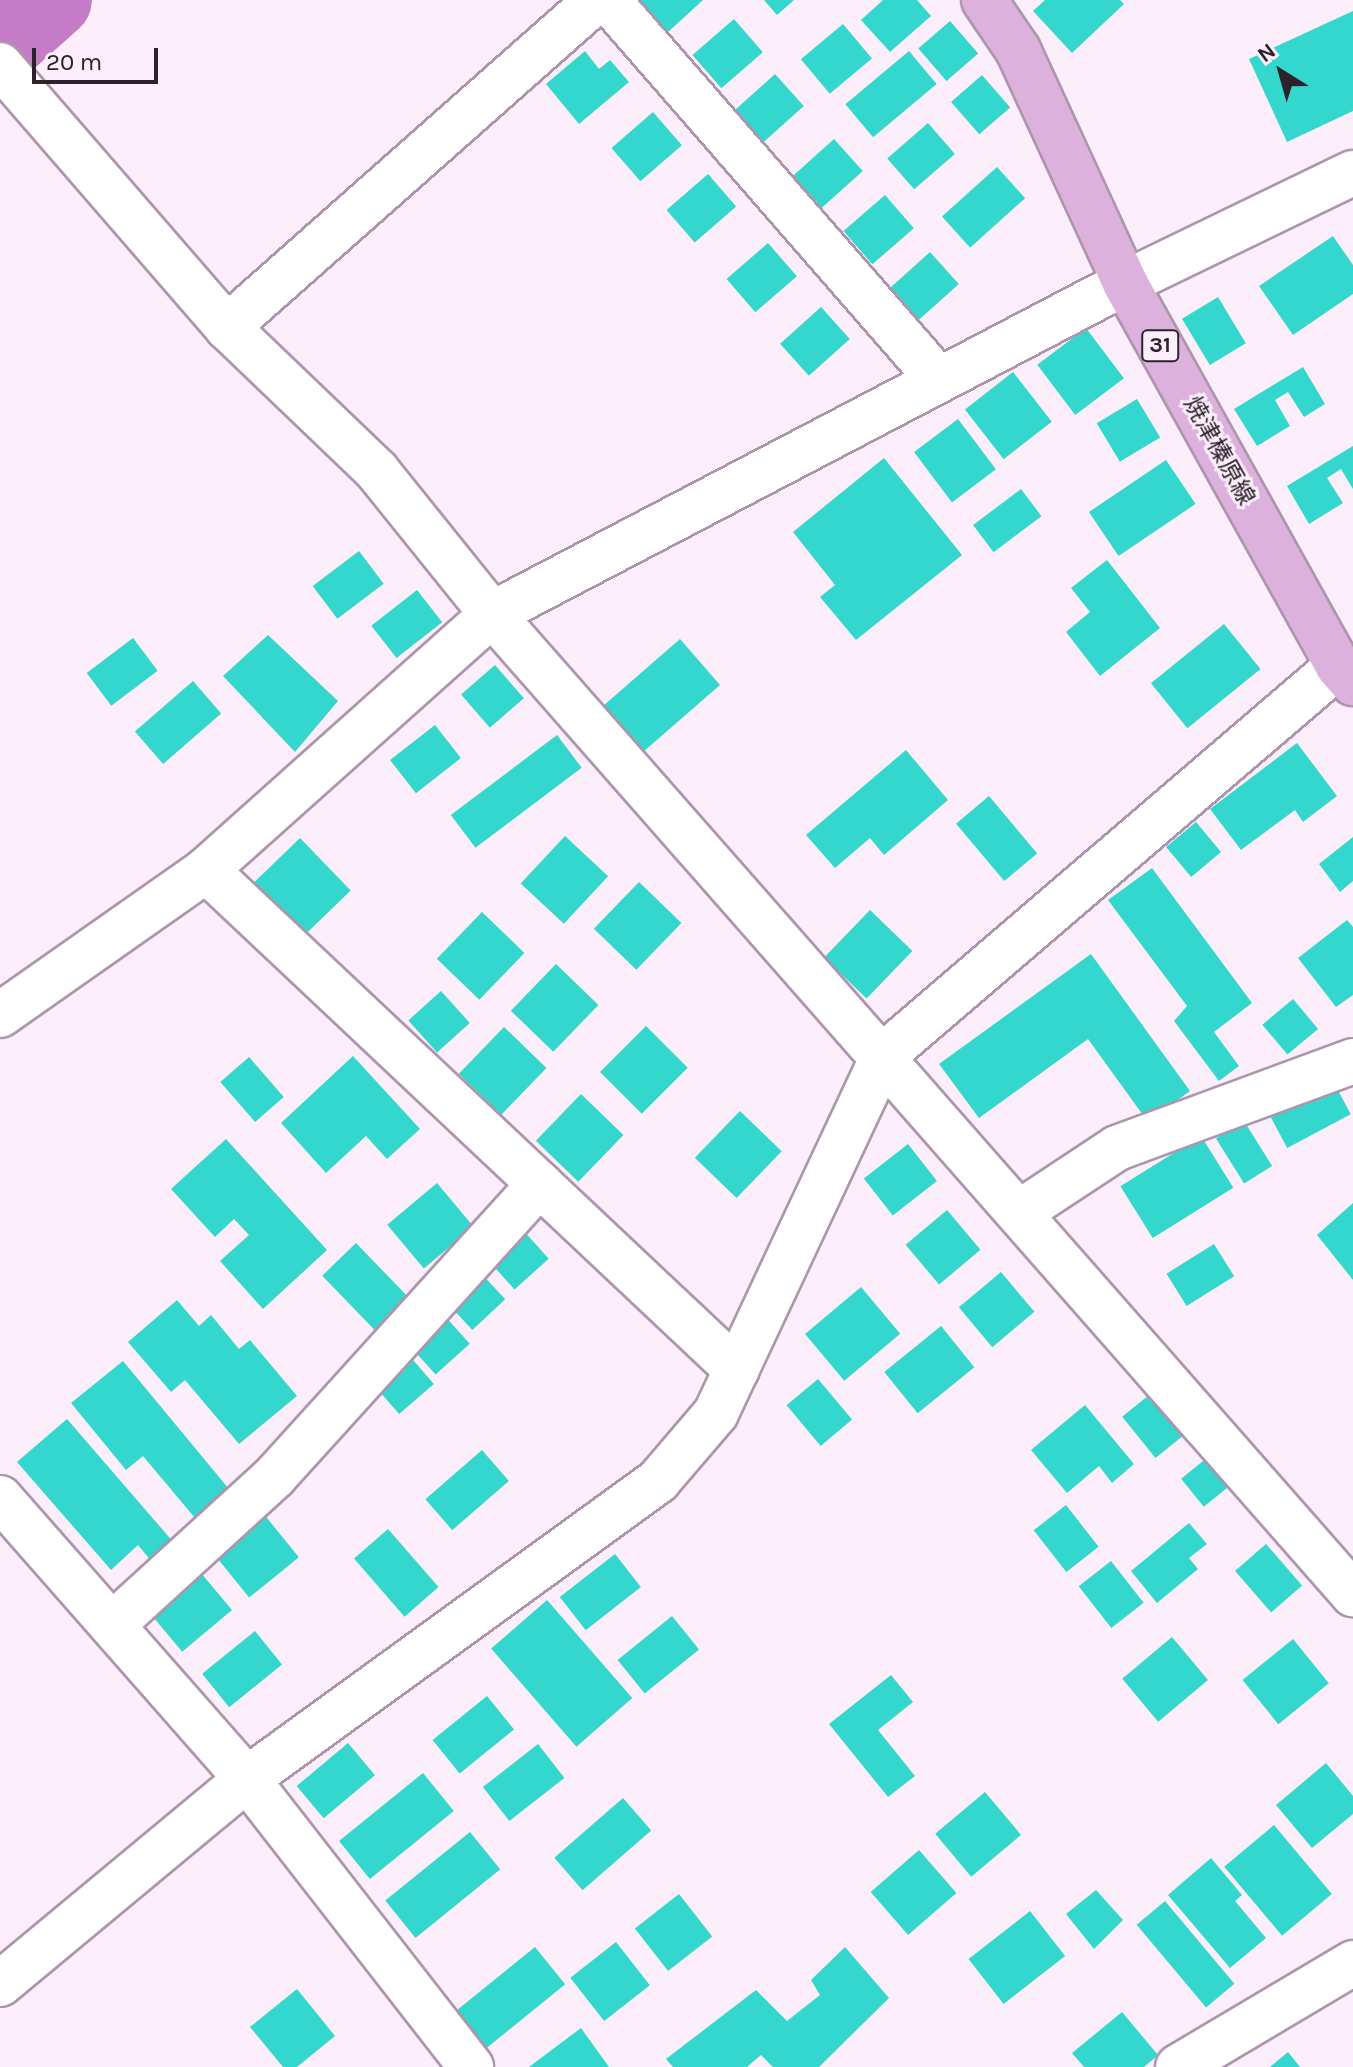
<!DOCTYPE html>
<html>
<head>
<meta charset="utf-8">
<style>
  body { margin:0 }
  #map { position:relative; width:1353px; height:2067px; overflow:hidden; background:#fdeefc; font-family:Karla,"Noto Sans JP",sans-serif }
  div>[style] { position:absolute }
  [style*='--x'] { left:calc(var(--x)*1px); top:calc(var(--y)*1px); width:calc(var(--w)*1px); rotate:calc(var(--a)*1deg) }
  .river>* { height:76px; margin:-38px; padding:0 38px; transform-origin:38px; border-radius:38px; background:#c37cc5 }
  .building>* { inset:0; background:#33d7cd; transform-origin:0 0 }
  .roads { filter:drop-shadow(2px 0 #ad96ad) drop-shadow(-2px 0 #ad96ad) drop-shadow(0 2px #ad96ad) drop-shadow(0 -2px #ad96ad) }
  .minor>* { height:44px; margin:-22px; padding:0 22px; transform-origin:22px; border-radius:22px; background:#fff }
  .major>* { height:44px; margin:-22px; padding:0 22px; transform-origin:22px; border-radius:22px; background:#dcb2dd }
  span { translate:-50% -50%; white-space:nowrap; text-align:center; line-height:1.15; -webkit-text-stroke:6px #fdeefc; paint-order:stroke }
  .shield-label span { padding:2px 6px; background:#fdeefc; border:2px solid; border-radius:6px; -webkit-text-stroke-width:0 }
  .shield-label { font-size:22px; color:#2b222b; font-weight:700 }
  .street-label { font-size:24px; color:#2b222b }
  .north { position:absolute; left:1241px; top:32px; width:80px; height:80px; -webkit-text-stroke:6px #fdeefc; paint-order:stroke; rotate:323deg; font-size:22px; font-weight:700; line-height:32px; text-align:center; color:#2b222b }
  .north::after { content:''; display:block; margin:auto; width:28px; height:36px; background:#2b222b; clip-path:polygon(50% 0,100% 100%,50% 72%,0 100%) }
  .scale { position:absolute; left:32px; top:48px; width:126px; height:36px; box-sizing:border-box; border:4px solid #2b222b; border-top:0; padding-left:10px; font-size:24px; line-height:28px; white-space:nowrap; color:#2b222b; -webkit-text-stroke:6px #fdeefc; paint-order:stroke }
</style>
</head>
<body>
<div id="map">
  <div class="river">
    <div style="--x:0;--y:48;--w:72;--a:-41.6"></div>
  </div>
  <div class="building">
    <div style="clip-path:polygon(640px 0,703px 0,668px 32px)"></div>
    <div style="clip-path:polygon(764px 0,794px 0,777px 15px)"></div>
    <div style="clip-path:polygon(883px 0,917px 0,931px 16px,890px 52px,861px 20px)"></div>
    <div style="clip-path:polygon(1045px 0,1120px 0,1124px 4px,1072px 53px,1033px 11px)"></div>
    <div style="clip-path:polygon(1353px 11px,1353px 111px,1287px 142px,1249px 59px)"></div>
    <div style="left:734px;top:19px;width:44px;height:55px;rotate:49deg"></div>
    <div style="left:950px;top:21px;width:43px;height:42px;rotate:49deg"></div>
    <div style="left:843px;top:24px;width:45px;height:55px;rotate:50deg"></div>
    <div style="clip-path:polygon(585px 51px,599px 69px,610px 60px,629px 82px,579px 124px,546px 84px)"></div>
    <div style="left:909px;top:51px;width:43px;height:83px;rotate:50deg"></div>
    <div style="left:775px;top:74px;width:43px;height:55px;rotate:48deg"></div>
    <div style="left:982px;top:75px;width:43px;height:41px;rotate:49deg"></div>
    <div style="left:653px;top:112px;width:44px;height:55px;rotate:49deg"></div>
    <div style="left:928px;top:123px;width:41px;height:54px;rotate:49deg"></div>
    <div style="left:834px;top:139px;width:43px;height:55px;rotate:48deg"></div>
    <div style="left:997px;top:167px;width:42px;height:74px;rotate:48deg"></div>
    <div style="left:708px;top:174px;width:43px;height:55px;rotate:49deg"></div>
    <div style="left:885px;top:195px;width:44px;height:55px;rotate:49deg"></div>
    <div style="clip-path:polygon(1333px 236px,1353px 265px,1353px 294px,1293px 335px,1259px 286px)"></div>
    <div style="left:768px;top:243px;width:44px;height:55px;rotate:49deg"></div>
    <div style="left:930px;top:252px;width:43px;height:55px;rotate:48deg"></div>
    <div style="left:1218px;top:297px;width:54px;height:42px;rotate:59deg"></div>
    <div style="left:821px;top:307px;width:43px;height:55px;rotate:48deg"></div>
    <div style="left:1086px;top:328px;width:63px;height:61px;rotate:53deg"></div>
    <div style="clip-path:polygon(1303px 367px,1325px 404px,1304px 417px,1288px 392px,1275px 400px,1290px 426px,1257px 446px,1234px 409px)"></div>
    <div style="left:1013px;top:372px;width:63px;height:61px;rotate:52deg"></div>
    <div style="left:1137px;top:399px;width:45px;height:47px;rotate:59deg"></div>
    <div style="left:958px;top:419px;width:63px;height:55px;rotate:53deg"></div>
    <div style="clip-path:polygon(1353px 446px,1353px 489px,1341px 469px,1327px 478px,1343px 503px,1309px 524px,1287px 486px)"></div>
    <div style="clip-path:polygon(884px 458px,962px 555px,856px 640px,820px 597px,835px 585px,793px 532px)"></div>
    <div style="left:1166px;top:460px;width:53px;height:93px;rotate:56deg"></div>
    <div style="left:1021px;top:489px;width:34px;height:60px;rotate:53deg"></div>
    <div style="left:359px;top:551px;width:41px;height:58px;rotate:53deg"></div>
    <div style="clip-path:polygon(1107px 560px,1160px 628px,1100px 676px,1066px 632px,1090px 612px,1071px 588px)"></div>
    <div style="left:417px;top:590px;width:41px;height:58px;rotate:52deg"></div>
    <div style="left:1224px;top:624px;width:58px;height:94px;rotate:51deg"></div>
    <div style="clip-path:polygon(268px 635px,338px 701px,295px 752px,223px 676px)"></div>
    <div style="left:133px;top:638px;width:41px;height:58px;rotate:53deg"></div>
    <div style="left:680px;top:639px;width:61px;height:110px;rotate:49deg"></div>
    <div style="left:495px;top:665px;width:44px;height:45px;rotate:49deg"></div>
    <div style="left:193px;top:681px;width:43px;height:77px;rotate:49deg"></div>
    <div style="left:435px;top:725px;width:42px;height:57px;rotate:52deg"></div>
    <div style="left:557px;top:735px;width:41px;height:133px;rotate:53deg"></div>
    <div style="clip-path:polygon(1297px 743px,1337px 796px,1303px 822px,1295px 810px,1241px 850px,1210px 809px)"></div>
    <div style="clip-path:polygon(906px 750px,948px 800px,884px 855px,870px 838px,835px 868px,806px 835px)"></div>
    <div style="left:989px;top:796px;width:75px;height:43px;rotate:50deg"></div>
    <div style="left:1196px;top:822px;width:39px;height:39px;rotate:50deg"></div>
    <div style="left:565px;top:836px;width:59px;height:65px;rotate:43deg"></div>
    <div style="clip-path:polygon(1353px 837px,1353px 881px,1340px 892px,1319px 864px)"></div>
    <div style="left:300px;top:838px;width:73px;height:65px;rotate:46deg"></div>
    <div style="clip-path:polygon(1152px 868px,1252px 1003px,1214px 1032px,1239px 1066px,1219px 1081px,1174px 1021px,1187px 1006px,1108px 900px)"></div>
    <div style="left:639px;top:882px;width:59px;height:65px;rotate:44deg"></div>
    <div style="left:870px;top:910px;width:59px;height:66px;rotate:44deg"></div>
    <div style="left:482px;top:912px;width:59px;height:65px;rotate:44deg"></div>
    <div style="clip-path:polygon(1347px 920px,1353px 927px,1353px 995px,1336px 1007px,1298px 958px)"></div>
    <div style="clip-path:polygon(1091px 954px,1190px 1091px,1148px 1122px,1088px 1039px,979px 1118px,939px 1064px)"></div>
    <div style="left:556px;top:964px;width:59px;height:65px;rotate:44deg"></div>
    <div style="left:441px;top:991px;width:43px;height:44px;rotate:48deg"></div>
    <div style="left:1293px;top:999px;width:39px;height:40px;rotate:50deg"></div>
    <div style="left:646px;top:1026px;width:59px;height:65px;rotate:45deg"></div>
    <div style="left:504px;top:1027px;width:59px;height:65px;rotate:44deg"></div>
    <div style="clip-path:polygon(353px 1056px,420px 1129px,387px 1159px,366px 1136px,326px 1173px,281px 1123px)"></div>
    <div style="left:249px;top:1057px;width:53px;height:38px;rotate:49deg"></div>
    <div style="left:1332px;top:1079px;width:40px;height:72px;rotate:62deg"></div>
    <div style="left:581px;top:1094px;width:59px;height:65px;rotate:44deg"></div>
    <div style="left:740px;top:1111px;width:58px;height:65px;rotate:44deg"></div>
    <div style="left:1244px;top:1121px;width:53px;height:33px;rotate:58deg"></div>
    <div style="left:1201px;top:1136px;width:61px;height:95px;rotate:58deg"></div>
    <div style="clip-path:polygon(226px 1139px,327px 1250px,263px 1309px,220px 1261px,249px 1235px,234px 1219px,215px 1237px,171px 1189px)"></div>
    <div style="left:908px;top:1144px;width:47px;height:56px;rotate:52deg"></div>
    <div style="left:437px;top:1183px;width:57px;height:65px;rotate:50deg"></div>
    <div style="clip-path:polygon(1353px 1203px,1353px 1280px,1317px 1235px)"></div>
    <div style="left:947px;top:1210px;width:52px;height:54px;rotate:50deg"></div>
    <div style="left:522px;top:1229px;width:40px;height:46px;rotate:48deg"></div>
    <div style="left:356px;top:1243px;width:78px;height:47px;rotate:46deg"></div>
    <div style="left:1214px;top:1244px;width:38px;height:56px;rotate:58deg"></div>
    <div style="left:478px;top:1270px;width:40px;height:45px;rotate:47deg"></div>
    <div style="left:1001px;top:1272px;width:52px;height:55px;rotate:50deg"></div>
    <div style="left:861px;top:1287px;width:61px;height:73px;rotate:50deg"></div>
    <div style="clip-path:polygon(177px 1300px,199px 1326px,211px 1315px,239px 1349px,250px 1340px,297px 1396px,239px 1444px,185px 1380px,171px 1392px,128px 1342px)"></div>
    <div style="left:443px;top:1314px;width:40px;height:46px;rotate:48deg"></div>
    <div style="left:941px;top:1326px;width:53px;height:73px;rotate:51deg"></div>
    <div style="left:407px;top:1353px;width:41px;height:46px;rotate:49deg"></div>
    <div style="clip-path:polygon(123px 1361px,229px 1489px,195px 1518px,143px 1456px,126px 1470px,71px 1403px)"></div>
    <div style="left:818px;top:1379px;width:53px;height:41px;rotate:50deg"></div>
    <div style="left:1154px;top:1391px;width:53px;height:41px;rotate:51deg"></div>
    <div style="clip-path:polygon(1085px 1405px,1134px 1464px,1112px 1483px,1099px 1466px,1067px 1493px,1031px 1450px)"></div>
    <div style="clip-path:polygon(67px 1419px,175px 1544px,153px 1563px,138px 1545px,111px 1570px,17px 1462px)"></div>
    <div style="left:482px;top:1450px;width:41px;height:75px;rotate:49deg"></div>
    <div style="left:1213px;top:1453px;width:36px;height:41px;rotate:51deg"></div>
    <div style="left:1066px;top:1505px;width:53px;height:41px;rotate:52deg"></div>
    <div style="left:263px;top:1513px;width:57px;height:64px;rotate:51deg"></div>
    <div style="clip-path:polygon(1189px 1523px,1207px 1544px,1189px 1558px,1198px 1569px,1157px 1603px,1131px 1571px)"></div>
    <div style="left:388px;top:1529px;width:77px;height:45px;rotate:49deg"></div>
    <div style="left:1266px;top:1544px;width:55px;height:41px;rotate:49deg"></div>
    <div style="left:615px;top:1554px;width:42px;height:70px;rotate:52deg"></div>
    <div style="left:1111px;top:1561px;width:53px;height:41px;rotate:52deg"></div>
    <div style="left:196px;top:1567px;width:56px;height:65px;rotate:50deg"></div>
    <div style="left:547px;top:1600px;width:130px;height:74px;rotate:49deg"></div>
    <div style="left:672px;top:1616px;width:43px;height:70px;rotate:51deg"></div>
    <div style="left:255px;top:1631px;width:43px;height:68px;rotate:51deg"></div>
    <div style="left:1172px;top:1637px;width:56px;height:65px;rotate:50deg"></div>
    <div style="left:1293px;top:1639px;width:57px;height:65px;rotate:51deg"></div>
    <div style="clip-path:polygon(891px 1675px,913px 1702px,878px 1730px,915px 1776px,888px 1797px,829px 1724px)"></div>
    <div style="left:487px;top:1696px;width:43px;height:70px;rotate:51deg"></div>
    <div style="left:348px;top:1743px;width:42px;height:67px;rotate:50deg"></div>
    <div style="left:538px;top:1744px;width:43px;height:70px;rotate:52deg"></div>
    <div style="clip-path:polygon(1326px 1763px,1353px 1796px,1353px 1814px,1312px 1848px,1276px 1805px)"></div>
    <div style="left:423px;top:1773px;width:49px;height:108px;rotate:51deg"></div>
    <div style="left:985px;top:1792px;width:56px;height:65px;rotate:50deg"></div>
    <div style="left:623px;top:1798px;width:43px;height:91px;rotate:49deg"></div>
    <div style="left:1274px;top:1825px;width:90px;height:65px;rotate:50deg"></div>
    <div style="left:470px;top:1832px;width:48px;height:109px;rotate:51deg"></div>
    <div style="left:919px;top:1850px;width:57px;height:64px;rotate:49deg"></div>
    <div style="clip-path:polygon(1211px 1858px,1242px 1895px,1235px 1901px,1266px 1938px,1230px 1968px,1168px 1895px)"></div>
    <div style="clip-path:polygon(1096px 1890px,1123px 1920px,1094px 1949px,1066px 1914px)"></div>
    <div style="left:679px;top:1894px;width:54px;height:56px;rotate:52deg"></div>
    <div style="left:1165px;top:1901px;width:108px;height:37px;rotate:50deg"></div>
    <div style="left:1030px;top:1911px;width:57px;height:78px;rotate:52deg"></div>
    <div style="left:616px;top:1942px;width:55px;height:58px;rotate:52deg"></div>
    <div style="left:535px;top:1947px;width:48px;height:109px;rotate:51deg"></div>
    <div style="clip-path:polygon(845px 1947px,889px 1998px,819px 2067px,773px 2067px,761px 2055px,747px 2067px,673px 2067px,666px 2059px,756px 1990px,787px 2021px,820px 1995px,811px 1980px)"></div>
    <div style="clip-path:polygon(297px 1989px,335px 2036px,297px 2067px,283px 2067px,250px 2027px)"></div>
    <div style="clip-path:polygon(1122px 2012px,1158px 2055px,1144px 2067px,1084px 2067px,1072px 2053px)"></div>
    <div style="clip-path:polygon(581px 2028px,609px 2067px,529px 2067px)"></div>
    <div style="clip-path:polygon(1288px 2052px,1300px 2067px,1270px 2067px)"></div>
  </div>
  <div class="roads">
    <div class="minor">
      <div style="--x:608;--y:0;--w:504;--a:48.94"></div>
      <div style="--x:0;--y:65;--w:347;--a:49.1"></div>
      <div style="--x:227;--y:327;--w:208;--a:43.8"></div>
      <div style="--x:377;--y:471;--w:184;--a:51.2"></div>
      <div style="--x:492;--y:614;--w:1305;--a:48.7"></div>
      <div style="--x:227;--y:327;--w:494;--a:-41.5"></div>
      <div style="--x:206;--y:870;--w:729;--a:43.28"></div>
      <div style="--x:0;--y:1015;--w:252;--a:-35.1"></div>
      <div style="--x:206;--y:870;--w:384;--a:-41.8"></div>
      <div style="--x:492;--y:614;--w:714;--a:-27.61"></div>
      <div style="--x:1125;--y:283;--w:253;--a:-25.8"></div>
      <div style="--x:1020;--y:1212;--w:116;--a:-33.4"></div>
      <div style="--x:1117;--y:1148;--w:252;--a:-20.2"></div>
      <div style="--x:0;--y:1498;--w:374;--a:48.7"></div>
      <div style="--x:247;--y:1779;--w:365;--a:52.1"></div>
      <div style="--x:112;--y:1625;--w:221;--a:-42.4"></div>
      <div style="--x:275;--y:1476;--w:394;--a:-47.8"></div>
      <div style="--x:0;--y:1984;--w:321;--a:-39.7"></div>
      <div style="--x:247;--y:1779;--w:508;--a:-35.94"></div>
      <div style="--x:658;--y:1481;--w:89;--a:-49.5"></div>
      <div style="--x:716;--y:1413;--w:395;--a:-64.9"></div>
      <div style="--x:884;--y:1055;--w:598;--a:-40.59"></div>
      <div style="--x:1178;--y:2067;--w:204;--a:-30.7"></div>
    </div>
    <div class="major">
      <div style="--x:984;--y:0;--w:60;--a:55.8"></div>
      <div style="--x:1018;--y:50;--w:256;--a:65.3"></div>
      <div style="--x:1125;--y:283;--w:438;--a:60.9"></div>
      <div style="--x:1338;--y:666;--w:23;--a:49"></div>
    </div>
  </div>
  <div class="shield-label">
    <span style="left:1160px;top:346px">31</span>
  </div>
  <div class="street-label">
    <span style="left:1219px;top:451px;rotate:61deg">焼津榛原線</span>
  </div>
  <div class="north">N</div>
  <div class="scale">20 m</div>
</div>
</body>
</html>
